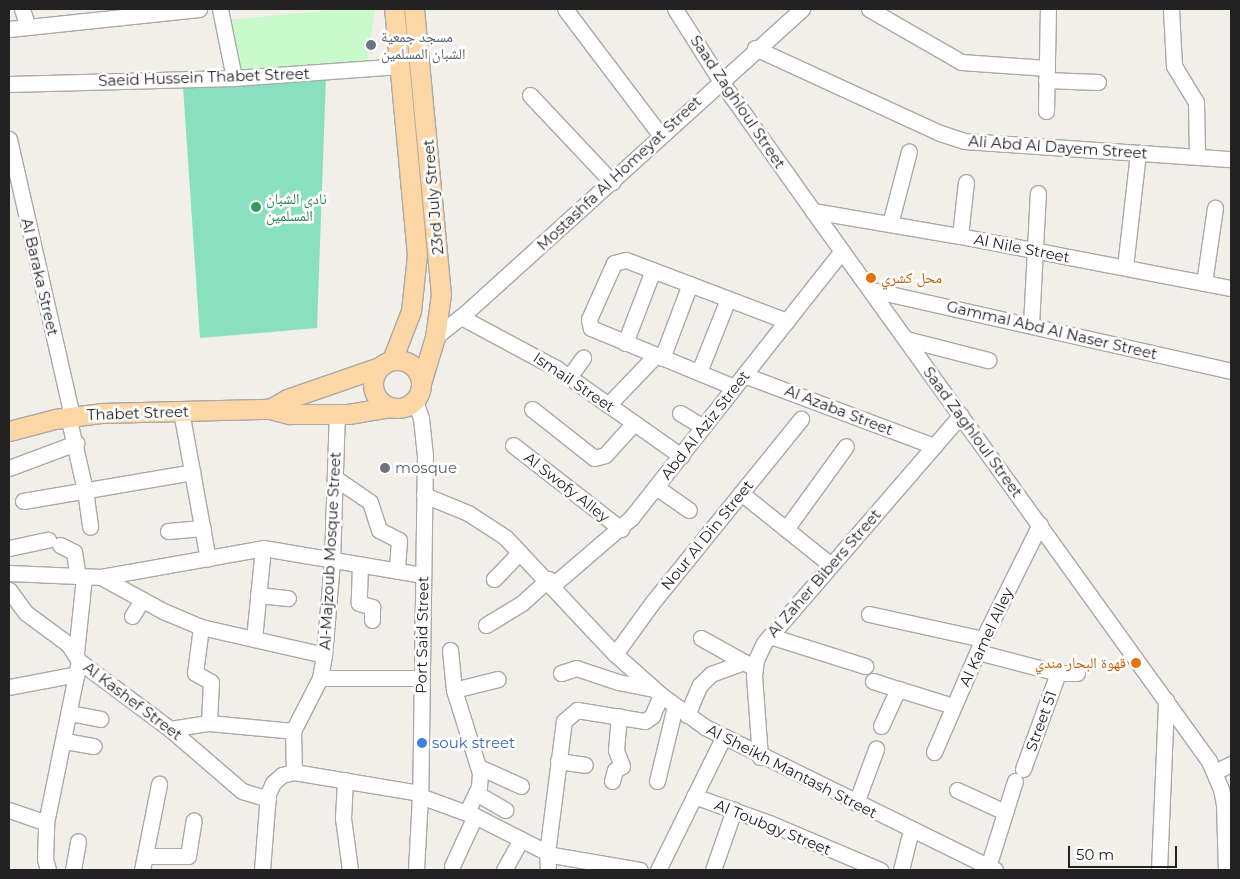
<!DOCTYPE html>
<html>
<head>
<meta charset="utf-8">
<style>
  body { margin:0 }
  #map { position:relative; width:1240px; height:879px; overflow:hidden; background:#f2efe9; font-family:Montserrat,"Noto Naskh Arabic",sans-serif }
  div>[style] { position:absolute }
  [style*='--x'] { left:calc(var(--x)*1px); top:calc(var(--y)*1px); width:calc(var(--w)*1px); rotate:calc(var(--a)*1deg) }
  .park>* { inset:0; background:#c8facc }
  .pitch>* { inset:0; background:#88e0be }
  .roads { filter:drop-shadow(1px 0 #a9a9a9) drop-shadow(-1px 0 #a9a9a9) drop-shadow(0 1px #a9a9a9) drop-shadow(0 -1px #a9a9a9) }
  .minor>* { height:15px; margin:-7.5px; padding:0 7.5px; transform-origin:7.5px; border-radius:7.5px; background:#fff }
  .major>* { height:19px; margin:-9.5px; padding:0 9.5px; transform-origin:9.5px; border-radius:9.5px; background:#fcd6a4 }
  .major>.ring { margin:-9.5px; padding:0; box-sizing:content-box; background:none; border:19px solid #fcd6a4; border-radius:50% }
  .dots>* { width:14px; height:14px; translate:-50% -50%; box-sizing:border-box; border:2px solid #fff; border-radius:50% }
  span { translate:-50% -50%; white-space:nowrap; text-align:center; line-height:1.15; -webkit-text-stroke:5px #fff; paint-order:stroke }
  .worship-label { font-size:15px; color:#5b616d }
  .left { translate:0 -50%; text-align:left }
  .street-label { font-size:15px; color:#222 }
  .leisure-label { font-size:15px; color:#27864d }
  .food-label { font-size:15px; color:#c56008 }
  .right { translate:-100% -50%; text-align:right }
  .shop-label { font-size:15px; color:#366cbe }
  .frame { position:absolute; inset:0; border:10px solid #222; pointer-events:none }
  .scale { position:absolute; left:1068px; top:846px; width:109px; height:22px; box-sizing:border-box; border:2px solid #222; border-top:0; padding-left:6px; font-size:15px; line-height:18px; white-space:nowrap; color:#222; -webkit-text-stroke:4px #fff; paint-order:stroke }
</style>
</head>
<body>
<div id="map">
  <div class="park">
    <div style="clip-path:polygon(344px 9px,375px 9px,367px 65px,237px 73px,226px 20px)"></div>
  </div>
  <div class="pitch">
    <div style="clip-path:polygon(326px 76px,317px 328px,200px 338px,183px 86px)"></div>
  </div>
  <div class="roads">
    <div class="minor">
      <div style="--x:22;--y:9;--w:19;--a:72"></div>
      <div style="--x:220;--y:9;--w:70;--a:78.5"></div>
      <div style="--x:565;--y:9;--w:159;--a:52.9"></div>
      <div style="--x:675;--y:9;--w:84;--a:57.6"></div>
      <div style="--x:720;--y:80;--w:161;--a:54.6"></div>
      <div style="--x:813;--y:211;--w:678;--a:54.25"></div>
      <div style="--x:1209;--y:761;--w:30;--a:67"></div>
      <div style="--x:1221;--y:789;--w:15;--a:79"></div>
      <div style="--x:1224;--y:804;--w:66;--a:88.3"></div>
      <div style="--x:869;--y:9;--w:106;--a:29.9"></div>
      <div style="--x:961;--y:62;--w:86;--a:4"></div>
      <div style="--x:1171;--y:9;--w:57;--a:87"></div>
      <div style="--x:1174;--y:66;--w:42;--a:58.6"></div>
      <div style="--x:1196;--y:102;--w:54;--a:88.9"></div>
      <div style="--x:9;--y:29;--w:191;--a:-6"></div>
      <div style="--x:755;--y:48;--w:204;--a:24.7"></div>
      <div style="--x:940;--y:133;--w:26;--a:18"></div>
      <div style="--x:965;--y:141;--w:267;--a:3.9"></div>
      <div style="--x:1046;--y:80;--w:52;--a:2.2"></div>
      <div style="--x:9;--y:84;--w:225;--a:-1.5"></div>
      <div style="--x:234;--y:78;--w:166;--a:-4.1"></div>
      <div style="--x:530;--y:95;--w:120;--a:46.7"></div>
      <div style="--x:1046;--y:111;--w:102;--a:-88.9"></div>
      <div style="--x:9;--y:139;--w:284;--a:77.2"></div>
      <div style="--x:813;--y:211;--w:149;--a:9.7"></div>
      <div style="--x:960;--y:236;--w:276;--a:10.9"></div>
      <div style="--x:890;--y:224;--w:75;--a:-75.4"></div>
      <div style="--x:960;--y:236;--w:54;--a:-83.7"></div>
      <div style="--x:1125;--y:267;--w:115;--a:-83.5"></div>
      <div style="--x:1204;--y:283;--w:76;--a:-81.7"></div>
      <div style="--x:872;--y:290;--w:368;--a:12.7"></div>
      <div style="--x:461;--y:317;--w:108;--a:28.2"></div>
      <div style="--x:556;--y:368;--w:153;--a:35.1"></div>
      <div style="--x:1031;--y:325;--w:132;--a:-87"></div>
      <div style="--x:435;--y:337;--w:33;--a:-38"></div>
      <div style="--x:461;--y:317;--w:460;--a:-42.1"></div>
      <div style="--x:906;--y:339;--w:85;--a:14.4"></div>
      <div style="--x:625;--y:343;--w:78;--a:-69"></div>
      <div style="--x:662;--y:358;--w:79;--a:-69.3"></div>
      <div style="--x:699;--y:372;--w:79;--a:-68.3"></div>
      <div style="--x:744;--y:375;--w:203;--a:20.5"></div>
      <div style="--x:569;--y:377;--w:24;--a:-54"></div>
      <div style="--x:734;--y:387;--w:155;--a:-157.6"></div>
      <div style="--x:591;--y:328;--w:9;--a:-103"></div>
      <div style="--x:589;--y:319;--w:61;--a:-65.9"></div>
      <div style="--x:614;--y:263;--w:12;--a:-14"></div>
      <div style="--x:626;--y:260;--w:172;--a:20.8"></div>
      <div style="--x:415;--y:400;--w:19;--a:72"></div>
      <div style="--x:421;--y:418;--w:36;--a:84"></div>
      <div style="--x:425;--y:454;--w:342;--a:90.8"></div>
      <div style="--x:420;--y:796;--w:74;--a:93.1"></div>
      <div style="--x:608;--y:405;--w:69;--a:-46.2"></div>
      <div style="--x:532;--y:409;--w:79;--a:38.3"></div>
      <div style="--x:594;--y:458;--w:11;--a:-15"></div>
      <div style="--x:605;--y:455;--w:43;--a:-47.8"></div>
      <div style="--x:181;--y:411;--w:150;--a:79.7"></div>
      <div style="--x:680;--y:413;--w:27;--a:31"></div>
      <div style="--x:68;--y:416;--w:76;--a:77.1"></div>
      <div style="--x:85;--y:490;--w:37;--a:82"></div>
      <div style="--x:513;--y:445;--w:137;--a:37.9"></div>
      <div style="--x:9;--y:468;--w:72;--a:-20.5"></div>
      <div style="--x:335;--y:478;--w:42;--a:34.4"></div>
      <div style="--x:370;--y:502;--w:29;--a:72"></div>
      <div style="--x:379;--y:530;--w:22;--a:27"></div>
      <div style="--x:399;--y:540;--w:31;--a:94"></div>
      <div style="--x:656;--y:487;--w:40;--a:34.9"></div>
      <div style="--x:741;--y:493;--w:115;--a:38.7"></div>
      <div style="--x:424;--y:495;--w:48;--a:22.2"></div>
      <div style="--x:468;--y:513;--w:44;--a:33"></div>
      <div style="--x:505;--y:537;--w:161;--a:46.8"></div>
      <div style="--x:615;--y:654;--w:62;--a:41.7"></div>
      <div style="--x:661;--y:695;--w:54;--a:36"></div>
      <div style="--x:705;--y:727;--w:323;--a:26.2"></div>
      <div style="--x:23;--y:501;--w:172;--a:-9.7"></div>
      <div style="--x:786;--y:529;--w:102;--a:-54.1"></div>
      <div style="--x:168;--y:531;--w:35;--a:-5"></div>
      <div style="--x:60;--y:545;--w:16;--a:27"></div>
      <div style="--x:74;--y:552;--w:25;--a:81"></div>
      <div style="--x:9;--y:548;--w:40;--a:-12"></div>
      <div style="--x:360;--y:565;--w:38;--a:92"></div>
      <div style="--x:359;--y:603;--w:14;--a:17"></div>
      <div style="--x:372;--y:607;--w:13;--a:90"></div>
      <div style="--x:9;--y:573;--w:92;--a:2.5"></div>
      <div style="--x:101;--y:577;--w:165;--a:-10.1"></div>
      <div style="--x:263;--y:548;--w:161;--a:9.6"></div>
      <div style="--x:101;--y:577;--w:71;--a:28.7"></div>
      <div style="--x:163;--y:611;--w:41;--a:22.8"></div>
      <div style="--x:201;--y:627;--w:126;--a:12.8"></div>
      <div style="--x:494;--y:579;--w:37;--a:-46"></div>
      <div style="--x:553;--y:585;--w:103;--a:-40.7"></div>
      <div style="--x:631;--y:518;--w:340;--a:-51.7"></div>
      <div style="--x:9;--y:590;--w:29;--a:54"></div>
      <div style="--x:26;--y:613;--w:52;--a:36.4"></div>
      <div style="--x:68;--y:644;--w:20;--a:57"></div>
      <div style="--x:79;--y:661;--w:114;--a:36.8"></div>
      <div style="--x:170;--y:729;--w:95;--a:40.7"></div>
      <div style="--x:242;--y:791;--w:27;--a:17"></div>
      <div style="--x:258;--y:595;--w:30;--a:6"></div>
      <div style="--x:869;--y:614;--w:117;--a:12.4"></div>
      <div style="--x:132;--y:616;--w:19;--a:-58"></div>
      <div style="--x:486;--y:625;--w:42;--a:-31.4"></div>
      <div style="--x:522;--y:603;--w:36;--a:-42"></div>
      <div style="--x:201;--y:627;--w:46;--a:97.4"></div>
      <div style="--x:195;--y:673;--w:18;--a:29"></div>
      <div style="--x:211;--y:682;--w:41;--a:92.8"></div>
      <div style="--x:770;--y:636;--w:100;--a:17.5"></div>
      <div style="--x:701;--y:638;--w:49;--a:29.2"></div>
      <div style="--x:254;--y:639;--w:91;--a:-84.4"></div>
      <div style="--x:450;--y:650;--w:40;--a:84.3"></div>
      <div style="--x:454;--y:690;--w:87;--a:72.6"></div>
      <div style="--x:480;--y:773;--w:14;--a:94"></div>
      <div style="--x:479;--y:787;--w:28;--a:116"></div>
      <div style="--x:978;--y:652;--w:83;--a:14.7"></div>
      <div style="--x:1058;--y:673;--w:19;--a:0"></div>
      <div style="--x:76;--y:653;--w:76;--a:-84"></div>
      <div style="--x:615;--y:654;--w:63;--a:-54"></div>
      <div style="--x:652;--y:603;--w:237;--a:-51"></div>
      <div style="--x:561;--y:673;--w:16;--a:-18"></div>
      <div style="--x:576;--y:668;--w:44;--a:18.4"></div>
      <div style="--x:618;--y:682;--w:36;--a:11"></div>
      <div style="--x:320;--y:678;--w:101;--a:0"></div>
      <div style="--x:873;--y:681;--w:26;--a:18"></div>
      <div style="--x:9;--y:687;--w:69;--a:-10.8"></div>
      <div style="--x:454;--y:690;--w:45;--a:-14"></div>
      <div style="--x:70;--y:713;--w:31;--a:11"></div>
      <div style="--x:687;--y:715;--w:33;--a:-67"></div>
      <div style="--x:700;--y:685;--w:16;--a:-45"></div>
      <div style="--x:711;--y:674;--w:35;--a:-20"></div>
      <div style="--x:744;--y:662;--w:12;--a:31"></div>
      <div style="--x:881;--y:726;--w:41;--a:-65.3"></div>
      <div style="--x:898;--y:689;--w:58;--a:17.2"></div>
      <div style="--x:170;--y:729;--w:39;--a:-9"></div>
      <div style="--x:209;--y:723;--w:84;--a:5.4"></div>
      <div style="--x:65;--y:741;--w:29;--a:10"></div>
      <div style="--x:934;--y:752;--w:123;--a:-66.6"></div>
      <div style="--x:983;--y:639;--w:128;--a:-63.6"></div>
      <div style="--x:760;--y:757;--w:81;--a:-94.2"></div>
      <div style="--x:754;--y:676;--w:16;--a:-83"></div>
      <div style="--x:756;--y:660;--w:19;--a:-65"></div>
      <div style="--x:764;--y:643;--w:301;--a:-49.2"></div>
      <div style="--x:558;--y:761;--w:27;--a:8"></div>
      <div style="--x:479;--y:767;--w:46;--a:24.3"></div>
      <div style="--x:1023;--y:769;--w:102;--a:-70"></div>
      <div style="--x:294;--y:772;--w:41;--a:-91.4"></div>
      <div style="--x:293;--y:731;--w:59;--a:-63"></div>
      <div style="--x:320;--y:678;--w:23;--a:-80"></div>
      <div style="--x:324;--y:655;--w:94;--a:-85.1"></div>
      <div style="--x:332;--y:561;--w:147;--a:-88.1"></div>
      <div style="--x:1215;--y:772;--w:18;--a:-27"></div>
      <div style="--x:345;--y:780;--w:38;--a:93"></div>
      <div style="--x:343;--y:818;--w:52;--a:82.3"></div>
      <div style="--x:612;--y:781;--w:11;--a:-75"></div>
      <div style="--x:615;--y:770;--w:8;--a:-30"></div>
      <div style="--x:622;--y:766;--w:17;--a:-111"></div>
      <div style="--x:616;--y:750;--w:34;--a:-85"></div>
      <div style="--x:657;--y:781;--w:77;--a:-76.5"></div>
      <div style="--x:957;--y:790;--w:53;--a:24.6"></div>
      <div style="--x:476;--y:793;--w:34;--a:30"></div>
      <div style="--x:420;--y:796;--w:59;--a:20"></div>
      <div style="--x:475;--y:816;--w:86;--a:26.9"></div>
      <div style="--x:552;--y:855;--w:89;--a:9.7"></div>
      <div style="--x:694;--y:796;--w:80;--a:19.8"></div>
      <div style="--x:769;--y:823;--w:121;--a:22.9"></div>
      <div style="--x:856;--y:803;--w:58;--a:-69.7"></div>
      <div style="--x:9;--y:810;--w:39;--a:19"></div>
      <div style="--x:145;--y:856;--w:43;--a:0"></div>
      <div style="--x:188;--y:856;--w:36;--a:-81"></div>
      <div style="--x:452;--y:866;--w:55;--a:-65.3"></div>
      <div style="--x:988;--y:867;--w:90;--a:-72.6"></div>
      <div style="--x:48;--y:870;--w:11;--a:-105"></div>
      <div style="--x:45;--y:859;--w:36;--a:-88"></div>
      <div style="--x:46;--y:823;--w:165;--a:-78.5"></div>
      <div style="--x:73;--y:870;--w:29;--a:-80"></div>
      <div style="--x:142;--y:870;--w:88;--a:-78.8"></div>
      <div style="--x:262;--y:870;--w:76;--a:-85.5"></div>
      <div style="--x:268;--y:794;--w:12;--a:-66"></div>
      <div style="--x:273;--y:783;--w:12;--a:-42"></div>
      <div style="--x:282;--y:775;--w:12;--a:-14"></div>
      <div style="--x:294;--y:772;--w:128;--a:9.5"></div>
      <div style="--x:504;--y:870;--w:35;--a:-61"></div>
      <div style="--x:548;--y:870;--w:17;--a:-93"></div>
      <div style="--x:547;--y:853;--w:133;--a:-82.7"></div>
      <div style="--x:564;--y:721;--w:17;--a:-40"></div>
      <div style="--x:577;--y:710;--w:69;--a:9.2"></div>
      <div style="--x:645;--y:721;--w:9;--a:-36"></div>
      <div style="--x:652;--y:716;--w:23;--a:-67"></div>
      <div style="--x:658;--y:870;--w:147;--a:-63.8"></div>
      <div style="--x:713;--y:870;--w:64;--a:-70.7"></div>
      <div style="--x:901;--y:870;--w:41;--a:-76"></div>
      <div style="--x:1159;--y:870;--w:170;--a:-87.6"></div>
    </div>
    <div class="major">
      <div style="--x:414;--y:9;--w:286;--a:84.6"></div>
      <div style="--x:441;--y:294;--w:43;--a:97.9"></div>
      <div style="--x:435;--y:337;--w:48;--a:106.9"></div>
      <div style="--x:392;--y:360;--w:53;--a:-68.8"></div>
      <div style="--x:411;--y:311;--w:56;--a:-83.9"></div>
      <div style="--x:417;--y:255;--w:247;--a:-95.3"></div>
      <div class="ring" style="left:373px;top:360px;width:29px;height:29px"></div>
      <div style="--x:270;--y:409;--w:20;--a:-30"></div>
      <div style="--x:287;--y:399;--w:98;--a:-19"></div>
      <div style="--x:9;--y:431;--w:48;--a:-14.6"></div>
      <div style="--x:55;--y:419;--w:46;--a:-7.4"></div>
      <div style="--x:101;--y:413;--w:169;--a:-1.4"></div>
      <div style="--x:270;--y:409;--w:20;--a:15"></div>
      <div style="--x:289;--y:414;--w:59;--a:0"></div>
      <div style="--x:348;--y:414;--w:44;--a:-9.2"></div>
    </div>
  </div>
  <div class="dots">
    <div style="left:371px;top:45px;background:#6b7280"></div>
    <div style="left:256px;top:207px;background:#2e9e5b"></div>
    <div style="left:871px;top:278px;background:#e8710a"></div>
    <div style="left:385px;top:468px;background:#6b7280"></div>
    <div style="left:1136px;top:663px;background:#e8710a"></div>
    <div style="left:422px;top:743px;background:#3f7fe0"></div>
  </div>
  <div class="worship-label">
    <span class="left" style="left:381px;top:45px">مسجد جمعية<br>الشبان المسلمين</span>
    <span class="left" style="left:395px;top:468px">mosque</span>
  </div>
  <div class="street-label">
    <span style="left:204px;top:77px;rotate:-2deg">Saeid Hussein Thabet Street</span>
    <span style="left:738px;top:102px;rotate:56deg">Saad Zaghloul Street</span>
    <span style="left:1058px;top:147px;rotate:4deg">Ali Abd Al Dayem Street</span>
    <span style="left:619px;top:173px;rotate:-43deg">Mostashfa Al Homeyat Street</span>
    <span style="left:433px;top:197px;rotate:-95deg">23rd July Street</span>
    <span style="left:1022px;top:248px;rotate:11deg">Al Nile Street</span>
    <span style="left:40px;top:277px;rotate:77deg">Al Baraka Street</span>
    <span style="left:1052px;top:330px;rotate:13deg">Gammal Abd Al Naser Street</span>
    <span style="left:574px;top:382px;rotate:34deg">Ismail Street</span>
    <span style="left:839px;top:410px;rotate:21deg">Al Azaba Street</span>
    <span style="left:138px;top:413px;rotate:-2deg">Thabet Street</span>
    <span style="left:705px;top:425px;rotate:-52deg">Abd Al Aziz Street</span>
    <span style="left:973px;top:432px;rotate:54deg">Saad Zaghloul Street</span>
    <span style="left:567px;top:487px;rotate:38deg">Al Swofy Alley</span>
    <span style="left:707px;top:535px;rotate:-51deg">Nour Al Din Street</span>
    <span style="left:330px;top:551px;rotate:-87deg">Al-Majzoub Mosque Street</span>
    <span style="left:824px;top:573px;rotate:-49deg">Al Zaher Bibers Street</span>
    <span style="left:422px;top:635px;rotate:-89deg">Port Said Street</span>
    <span style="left:986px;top:637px;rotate:-65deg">Al Kamel Alley</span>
    <span style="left:133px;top:701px;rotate:37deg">Al Kashef Street</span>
    <span style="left:1041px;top:721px;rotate:-70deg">Street 51</span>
    <span style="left:792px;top:771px;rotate:27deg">Al Sheikh Mantash Street</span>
    <span style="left:773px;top:827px;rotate:22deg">Al Toubgy Street</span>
  </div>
  <div class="leisure-label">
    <span class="left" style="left:266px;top:207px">نادي الشبان<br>المسلمين</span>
  </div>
  <div class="food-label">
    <span class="left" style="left:881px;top:278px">محل كشري</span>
    <span class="right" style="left:1126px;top:663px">قهوة البحار مندي</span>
  </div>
  <div class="shop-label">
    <span class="left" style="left:432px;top:743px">souk street</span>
  </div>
  <div class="frame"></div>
  <div class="scale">50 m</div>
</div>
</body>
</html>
